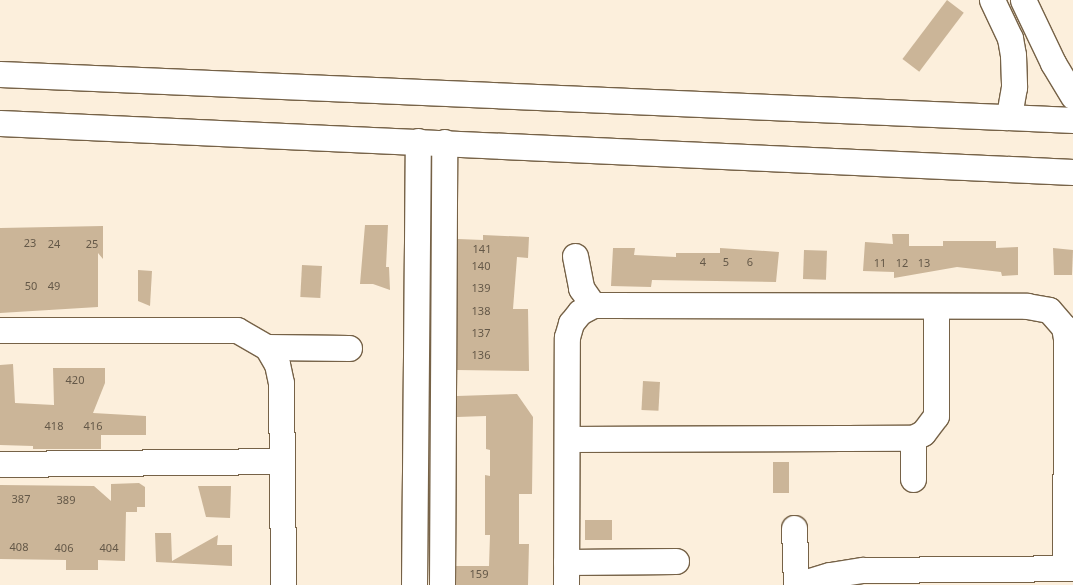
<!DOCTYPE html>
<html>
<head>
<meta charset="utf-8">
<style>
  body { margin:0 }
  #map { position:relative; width:1073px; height:585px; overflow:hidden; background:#fcefdc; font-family:"Noto Sans",sans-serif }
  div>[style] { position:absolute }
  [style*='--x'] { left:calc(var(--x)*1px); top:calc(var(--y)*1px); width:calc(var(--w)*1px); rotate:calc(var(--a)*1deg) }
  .building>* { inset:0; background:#cbb598; transform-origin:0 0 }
  .roads { filter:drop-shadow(1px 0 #766247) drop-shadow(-1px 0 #766247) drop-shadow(0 1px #766247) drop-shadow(0 -1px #766247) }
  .minor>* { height:25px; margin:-12.5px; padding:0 12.5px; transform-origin:12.5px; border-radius:12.5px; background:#fff }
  span { translate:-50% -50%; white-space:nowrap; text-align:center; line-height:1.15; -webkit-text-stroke:4px #fff; paint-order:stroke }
  .number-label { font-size:11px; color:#645848 }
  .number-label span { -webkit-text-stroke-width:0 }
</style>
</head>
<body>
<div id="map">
  <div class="building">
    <div style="left:947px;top:0;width:21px;height:74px;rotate:37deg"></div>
    <div style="clip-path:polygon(365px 225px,388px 225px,386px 267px,389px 267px,390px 290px,373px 284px,360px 284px)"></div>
    <div style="clip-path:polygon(103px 226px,103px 259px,98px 253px,98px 307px,0 313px,0 228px)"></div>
    <div style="clip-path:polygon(892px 234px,909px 234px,909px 246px,943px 246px,943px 241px,996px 241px,996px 248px,1018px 247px,1018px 275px,1002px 276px,1001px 272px,957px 267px,894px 278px,894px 272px,863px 271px,865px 242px,893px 244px)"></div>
    <div style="clip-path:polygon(483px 235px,529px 237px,528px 258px,517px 257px,513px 309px,528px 309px,529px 371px,457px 370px,458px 239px,483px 240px)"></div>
    <div style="clip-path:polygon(613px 248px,635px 248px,634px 255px,676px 257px,676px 253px,720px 253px,720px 248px,779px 252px,776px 282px,652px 280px,651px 287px,611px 286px)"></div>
    <div style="clip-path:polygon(1053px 248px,1073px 250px,1072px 275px,1054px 275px)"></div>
    <div style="left:804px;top:250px;width:23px;height:29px;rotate:2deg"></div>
    <div style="left:302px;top:265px;width:20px;height:32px;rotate:3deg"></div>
    <div style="clip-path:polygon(138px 270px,152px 271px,150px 306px,138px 301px)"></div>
    <div style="clip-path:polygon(13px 364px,15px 403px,54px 405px,53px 368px,105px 368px,105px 383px,93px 413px,146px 416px,146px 435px,101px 435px,101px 449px,33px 449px,33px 446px,0 445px,0 365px)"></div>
    <div style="left:643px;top:381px;width:17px;height:29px;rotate:3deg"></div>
    <div style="clip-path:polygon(517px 394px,533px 417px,532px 494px,519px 494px,519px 544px,529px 544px,528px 585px,456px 585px,456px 566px,489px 566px,490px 535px,485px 535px,485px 475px,490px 476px,490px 450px,486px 449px,486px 416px,457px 417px,457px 396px)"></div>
    <div style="left:773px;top:462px;width:16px;height:31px"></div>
    <div style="clip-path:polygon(139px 483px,145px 487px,145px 507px,137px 507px,137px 512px,126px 512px,125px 561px,98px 560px,98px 570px,66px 570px,66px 560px,0 559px,0 485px,94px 486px,111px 501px,111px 484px)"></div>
    <div style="clip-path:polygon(198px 486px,231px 486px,230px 518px,206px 517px)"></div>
    <div style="left:612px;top:520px;width:20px;height:27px;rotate:90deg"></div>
    <div style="clip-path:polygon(155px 533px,171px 533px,172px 561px,218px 535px,217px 545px,232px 545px,232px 566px,156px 562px)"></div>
  </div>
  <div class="roads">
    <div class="minor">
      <div style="--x:992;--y:0;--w:42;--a:64.7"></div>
      <div style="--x:1010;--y:38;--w:17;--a:80"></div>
      <div style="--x:1013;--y:55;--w:32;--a:88"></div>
      <div style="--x:1014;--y:87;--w:29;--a:100"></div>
      <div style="--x:1023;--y:0;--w:70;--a:64.5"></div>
      <div style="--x:1053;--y:63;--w:39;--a:59"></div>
      <div style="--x:0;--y:74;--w:1074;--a:2.45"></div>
      <div style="--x:0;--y:123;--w:1074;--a:2.61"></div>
      <div style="--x:575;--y:256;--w:33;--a:79"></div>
      <div style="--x:581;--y:288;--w:21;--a:55"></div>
      <div style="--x:0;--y:330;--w:237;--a:0"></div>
      <div style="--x:237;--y:330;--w:34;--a:30"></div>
      <div style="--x:267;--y:347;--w:20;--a:60"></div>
      <div style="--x:277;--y:364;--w:19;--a:78"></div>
      <div style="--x:281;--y:383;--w:202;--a:89.4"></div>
      <div style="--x:267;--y:347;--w:82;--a:0.7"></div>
      <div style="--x:913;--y:438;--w:41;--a:90"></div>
      <div style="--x:567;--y:439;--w:346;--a:-0.2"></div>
      <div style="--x:913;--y:438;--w:11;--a:-27"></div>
      <div style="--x:923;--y:433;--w:21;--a:-53"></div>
      <div style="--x:936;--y:416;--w:110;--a:-90"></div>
      <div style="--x:0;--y:464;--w:280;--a:-0.6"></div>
      <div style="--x:794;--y:528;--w:57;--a:88"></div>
      <div style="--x:566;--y:562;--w:110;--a:-0.5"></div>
      <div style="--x:414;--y:585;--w:444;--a:-89.5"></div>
      <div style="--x:442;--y:585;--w:443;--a:-89.7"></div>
      <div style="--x:566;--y:585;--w:248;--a:-89.8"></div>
      <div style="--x:567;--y:337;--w:15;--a:-74"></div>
      <div style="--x:571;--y:323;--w:14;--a:-51"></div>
      <div style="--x:580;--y:312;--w:15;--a:-28"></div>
      <div style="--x:593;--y:305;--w:14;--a:0"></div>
      <div style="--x:607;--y:305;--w:420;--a:0.1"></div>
      <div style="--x:1027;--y:306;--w:22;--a:10"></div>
      <div style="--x:1049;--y:310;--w:23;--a:49"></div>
      <div style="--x:1064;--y:327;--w:11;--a:80"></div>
      <div style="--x:1066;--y:338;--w:230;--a:90.2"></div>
      <div style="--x:797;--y:585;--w:34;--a:-17"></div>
      <div style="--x:830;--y:575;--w:33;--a:-9"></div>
      <div style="--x:863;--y:570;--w:210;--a:-0.5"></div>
    </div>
  </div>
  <div class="number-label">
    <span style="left:30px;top:243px">23</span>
    <span style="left:54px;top:244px">24</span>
    <span style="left:92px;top:244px">25</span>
    <span style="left:482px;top:249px">141</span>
    <span style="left:703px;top:262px">4</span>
    <span style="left:726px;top:262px">5</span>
    <span style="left:750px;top:262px">6</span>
    <span style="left:880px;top:263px">11</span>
    <span style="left:902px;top:263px">12</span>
    <span style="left:924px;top:263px">13</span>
    <span style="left:481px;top:266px">140</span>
    <span style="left:31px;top:286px">50</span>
    <span style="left:54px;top:286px">49</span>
    <span style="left:481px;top:288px">139</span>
    <span style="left:481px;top:311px">138</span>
    <span style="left:481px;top:333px">137</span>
    <span style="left:481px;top:355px">136</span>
    <span style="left:75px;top:380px">420</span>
    <span style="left:54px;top:426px">418</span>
    <span style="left:93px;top:426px">416</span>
    <span style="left:21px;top:499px">387</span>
    <span style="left:66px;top:500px">389</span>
    <span style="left:19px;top:547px">408</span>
    <span style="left:64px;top:548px">406</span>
    <span style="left:109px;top:548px">404</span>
    <span style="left:479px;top:574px">159</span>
  </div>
</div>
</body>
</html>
